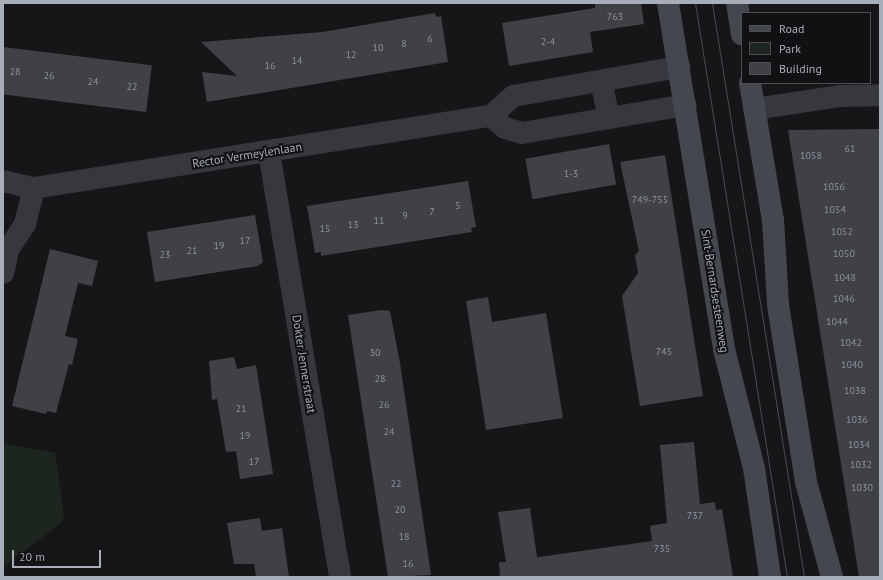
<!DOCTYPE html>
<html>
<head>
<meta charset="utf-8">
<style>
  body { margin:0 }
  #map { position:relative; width:883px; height:580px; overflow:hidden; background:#161618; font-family:"PT Sans",sans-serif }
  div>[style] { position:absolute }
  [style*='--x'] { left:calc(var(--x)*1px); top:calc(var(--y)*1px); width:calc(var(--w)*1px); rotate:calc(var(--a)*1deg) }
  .green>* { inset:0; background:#1d261e }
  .building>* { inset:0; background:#404145; transform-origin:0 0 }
  .street>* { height:22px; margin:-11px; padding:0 11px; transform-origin:11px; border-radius:11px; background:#36383d }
  .secondary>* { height:22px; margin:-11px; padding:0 11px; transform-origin:11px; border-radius:11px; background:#44474d }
  .tram>* { height:1px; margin:-0.5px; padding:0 0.5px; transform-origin:0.5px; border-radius:0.5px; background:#494c52 }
  span { translate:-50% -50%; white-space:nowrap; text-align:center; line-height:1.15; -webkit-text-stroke:4px #111113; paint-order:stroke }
  .number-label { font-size:10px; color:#8d929c }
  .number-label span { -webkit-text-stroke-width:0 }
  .street-label { font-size:12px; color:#a7adb9 }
  .frame { position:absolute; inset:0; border:4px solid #a7adb9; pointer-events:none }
  .legend { position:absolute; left:741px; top:12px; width:130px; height:72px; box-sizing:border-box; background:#111113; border:1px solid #4d4f55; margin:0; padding:5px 7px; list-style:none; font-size:12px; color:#a7adb9 }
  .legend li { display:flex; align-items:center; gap:8px; height:20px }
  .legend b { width:20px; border:1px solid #4d4f55 }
  .scale { position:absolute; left:12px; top:550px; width:89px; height:18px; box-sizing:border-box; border:2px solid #a7adb9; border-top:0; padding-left:5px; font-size:12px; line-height:14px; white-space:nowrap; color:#a7adb9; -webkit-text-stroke:3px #111113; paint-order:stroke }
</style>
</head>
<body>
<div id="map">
  <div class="green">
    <div style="clip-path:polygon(3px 443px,55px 453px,64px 516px,61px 523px,4px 566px)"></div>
  </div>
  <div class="building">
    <div style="clip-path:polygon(595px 3px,641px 3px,644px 24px,590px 32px,593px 52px,509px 66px,502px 23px,595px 8px)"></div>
    <div style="clip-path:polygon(435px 13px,436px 17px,441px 16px,448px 62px,207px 102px,202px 72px,237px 76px,201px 42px,322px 32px)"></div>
    <div style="left:3px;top:47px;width:150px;height:47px;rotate:7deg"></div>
    <div style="clip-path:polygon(880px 129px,880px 577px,859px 577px,788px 130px)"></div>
    <div style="left:609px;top:144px;width:41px;height:85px;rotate:80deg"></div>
    <div style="clip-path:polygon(665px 155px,703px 396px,640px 406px,622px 296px,638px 273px,635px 255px,639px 251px,620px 162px)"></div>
    <div style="clip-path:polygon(468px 181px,476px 227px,471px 228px,472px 232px,321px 256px,321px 252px,315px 253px,307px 206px)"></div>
    <div style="clip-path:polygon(255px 215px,263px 262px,258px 266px,155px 282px,147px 232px)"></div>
    <div style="clip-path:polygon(50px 249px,98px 261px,92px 286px,78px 283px,65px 336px,78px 339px,72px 365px,69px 364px,56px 413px,47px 411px,46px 414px,12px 406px)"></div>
    <div style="clip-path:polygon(488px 297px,492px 322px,546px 313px,563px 418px,486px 430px,466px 301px)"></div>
    <div style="clip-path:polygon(381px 310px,390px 311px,400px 363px,431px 575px,388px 577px,348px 315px)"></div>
    <div style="clip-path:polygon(234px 357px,237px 369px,256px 365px,273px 474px,240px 479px,236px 451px,226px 452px,217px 399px,212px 400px,209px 361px)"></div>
    <div style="clip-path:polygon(694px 442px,700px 504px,715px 502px,716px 510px,722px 509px,733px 577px,500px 577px,499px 562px,506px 562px,498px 512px,530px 508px,537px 557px,532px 558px,652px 541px,650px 526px,667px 523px,660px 445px)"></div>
    <div style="clip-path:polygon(260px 518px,262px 531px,282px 528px,289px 577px,256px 577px,254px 564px,234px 564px,227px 523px)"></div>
  </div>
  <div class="street">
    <div style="--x:601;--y:81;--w:38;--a:78"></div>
    <div style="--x:754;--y:109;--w:88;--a:-8.5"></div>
    <div style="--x:841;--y:96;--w:39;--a:-1"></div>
    <div style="--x:491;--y:116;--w:18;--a:41"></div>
    <div style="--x:505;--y:128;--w:18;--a:16"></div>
    <div style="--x:522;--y:133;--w:166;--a:-9.7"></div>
    <div style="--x:269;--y:152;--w:431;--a:80.5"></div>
    <div style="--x:3;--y:181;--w:32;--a:13"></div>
    <div style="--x:34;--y:188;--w:463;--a:-9"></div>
    <div style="--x:491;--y:116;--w:30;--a:-42"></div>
    <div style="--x:513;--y:96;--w:169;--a:-9.9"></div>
    <div style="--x:3;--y:273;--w:26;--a:-77"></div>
    <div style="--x:9;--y:248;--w:29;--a:-56"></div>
    <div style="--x:25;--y:224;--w:37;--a:-76"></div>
  </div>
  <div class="secondary">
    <div style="--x:668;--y:3;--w:351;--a:80.8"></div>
    <div style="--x:724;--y:349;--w:123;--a:75.9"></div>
    <div style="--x:754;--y:468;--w:110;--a:81.6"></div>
    <div style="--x:737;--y:3;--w:32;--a:81"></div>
    <div style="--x:750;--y:83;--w:139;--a:80.5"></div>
    <div style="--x:773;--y:220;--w:85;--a:86.6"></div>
    <div style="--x:778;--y:305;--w:179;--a:81"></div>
    <div style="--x:806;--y:482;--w:98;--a:74.7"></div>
  </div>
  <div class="tram">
    <div style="--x:695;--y:3;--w:581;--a:80.89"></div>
    <div style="--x:712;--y:3;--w:581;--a:80.89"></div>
  </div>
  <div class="number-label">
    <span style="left:615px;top:17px">763</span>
    <span style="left:430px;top:39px">6</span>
    <span style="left:548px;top:42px">2-4</span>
    <span style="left:404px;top:44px">8</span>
    <span style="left:378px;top:48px">10</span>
    <span style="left:351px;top:55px">12</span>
    <span style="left:297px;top:61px">14</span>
    <span style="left:270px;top:66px">16</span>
    <span style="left:15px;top:72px">28</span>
    <span style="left:49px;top:76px">26</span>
    <span style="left:93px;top:82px">24</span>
    <span style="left:132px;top:87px">22</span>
    <span style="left:850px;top:149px">61</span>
    <span style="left:811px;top:156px">1058</span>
    <span style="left:571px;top:174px">1-3</span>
    <span style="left:834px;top:187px">1056</span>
    <span style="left:650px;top:200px">749-755</span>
    <span style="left:458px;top:206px">5</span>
    <span style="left:835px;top:210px">1054</span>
    <span style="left:432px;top:212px">7</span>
    <span style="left:405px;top:216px">9</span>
    <span style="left:379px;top:221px">11</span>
    <span style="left:353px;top:225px">13</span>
    <span style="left:325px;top:229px">15</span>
    <span style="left:842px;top:232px">1052</span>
    <span style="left:245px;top:241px">17</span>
    <span style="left:219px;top:246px">19</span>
    <span style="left:192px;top:251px">21</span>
    <span style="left:844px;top:254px">1050</span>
    <span style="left:165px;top:255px">23</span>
    <span style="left:845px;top:278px">1048</span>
    <span style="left:844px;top:299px">1046</span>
    <span style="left:837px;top:322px">1044</span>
    <span style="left:851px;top:343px">1042</span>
    <span style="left:664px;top:352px">745</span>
    <span style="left:375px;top:353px">30</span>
    <span style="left:852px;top:365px">1040</span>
    <span style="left:380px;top:379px">28</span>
    <span style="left:855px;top:391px">1038</span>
    <span style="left:384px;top:405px">26</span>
    <span style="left:241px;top:409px">21</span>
    <span style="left:857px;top:420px">1036</span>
    <span style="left:389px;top:432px">24</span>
    <span style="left:245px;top:436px">19</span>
    <span style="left:859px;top:445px">1034</span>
    <span style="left:254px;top:462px">17</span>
    <span style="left:861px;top:465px">1032</span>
    <span style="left:396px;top:484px">22</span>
    <span style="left:862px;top:488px">1030</span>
    <span style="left:400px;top:510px">20</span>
    <span style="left:695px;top:516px">737</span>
    <span style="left:404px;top:537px">18</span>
    <span style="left:662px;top:549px">735</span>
    <span style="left:408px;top:564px">16</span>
  </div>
  <div class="street-label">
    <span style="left:247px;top:155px;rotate:-9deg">Rector Vermeylenlaan</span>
    <span style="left:715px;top:291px;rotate:81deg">Sint-Bernardsesteenweg</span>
    <span style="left:304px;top:364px;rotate:81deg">Dokter Jennerstraat</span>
  </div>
  <div class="frame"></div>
  <ul class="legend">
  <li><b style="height:5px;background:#44474d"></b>Road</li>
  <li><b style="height:11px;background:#1d261e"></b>Park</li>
  <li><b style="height:11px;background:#404145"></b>Building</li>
  </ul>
  <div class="scale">20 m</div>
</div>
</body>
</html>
